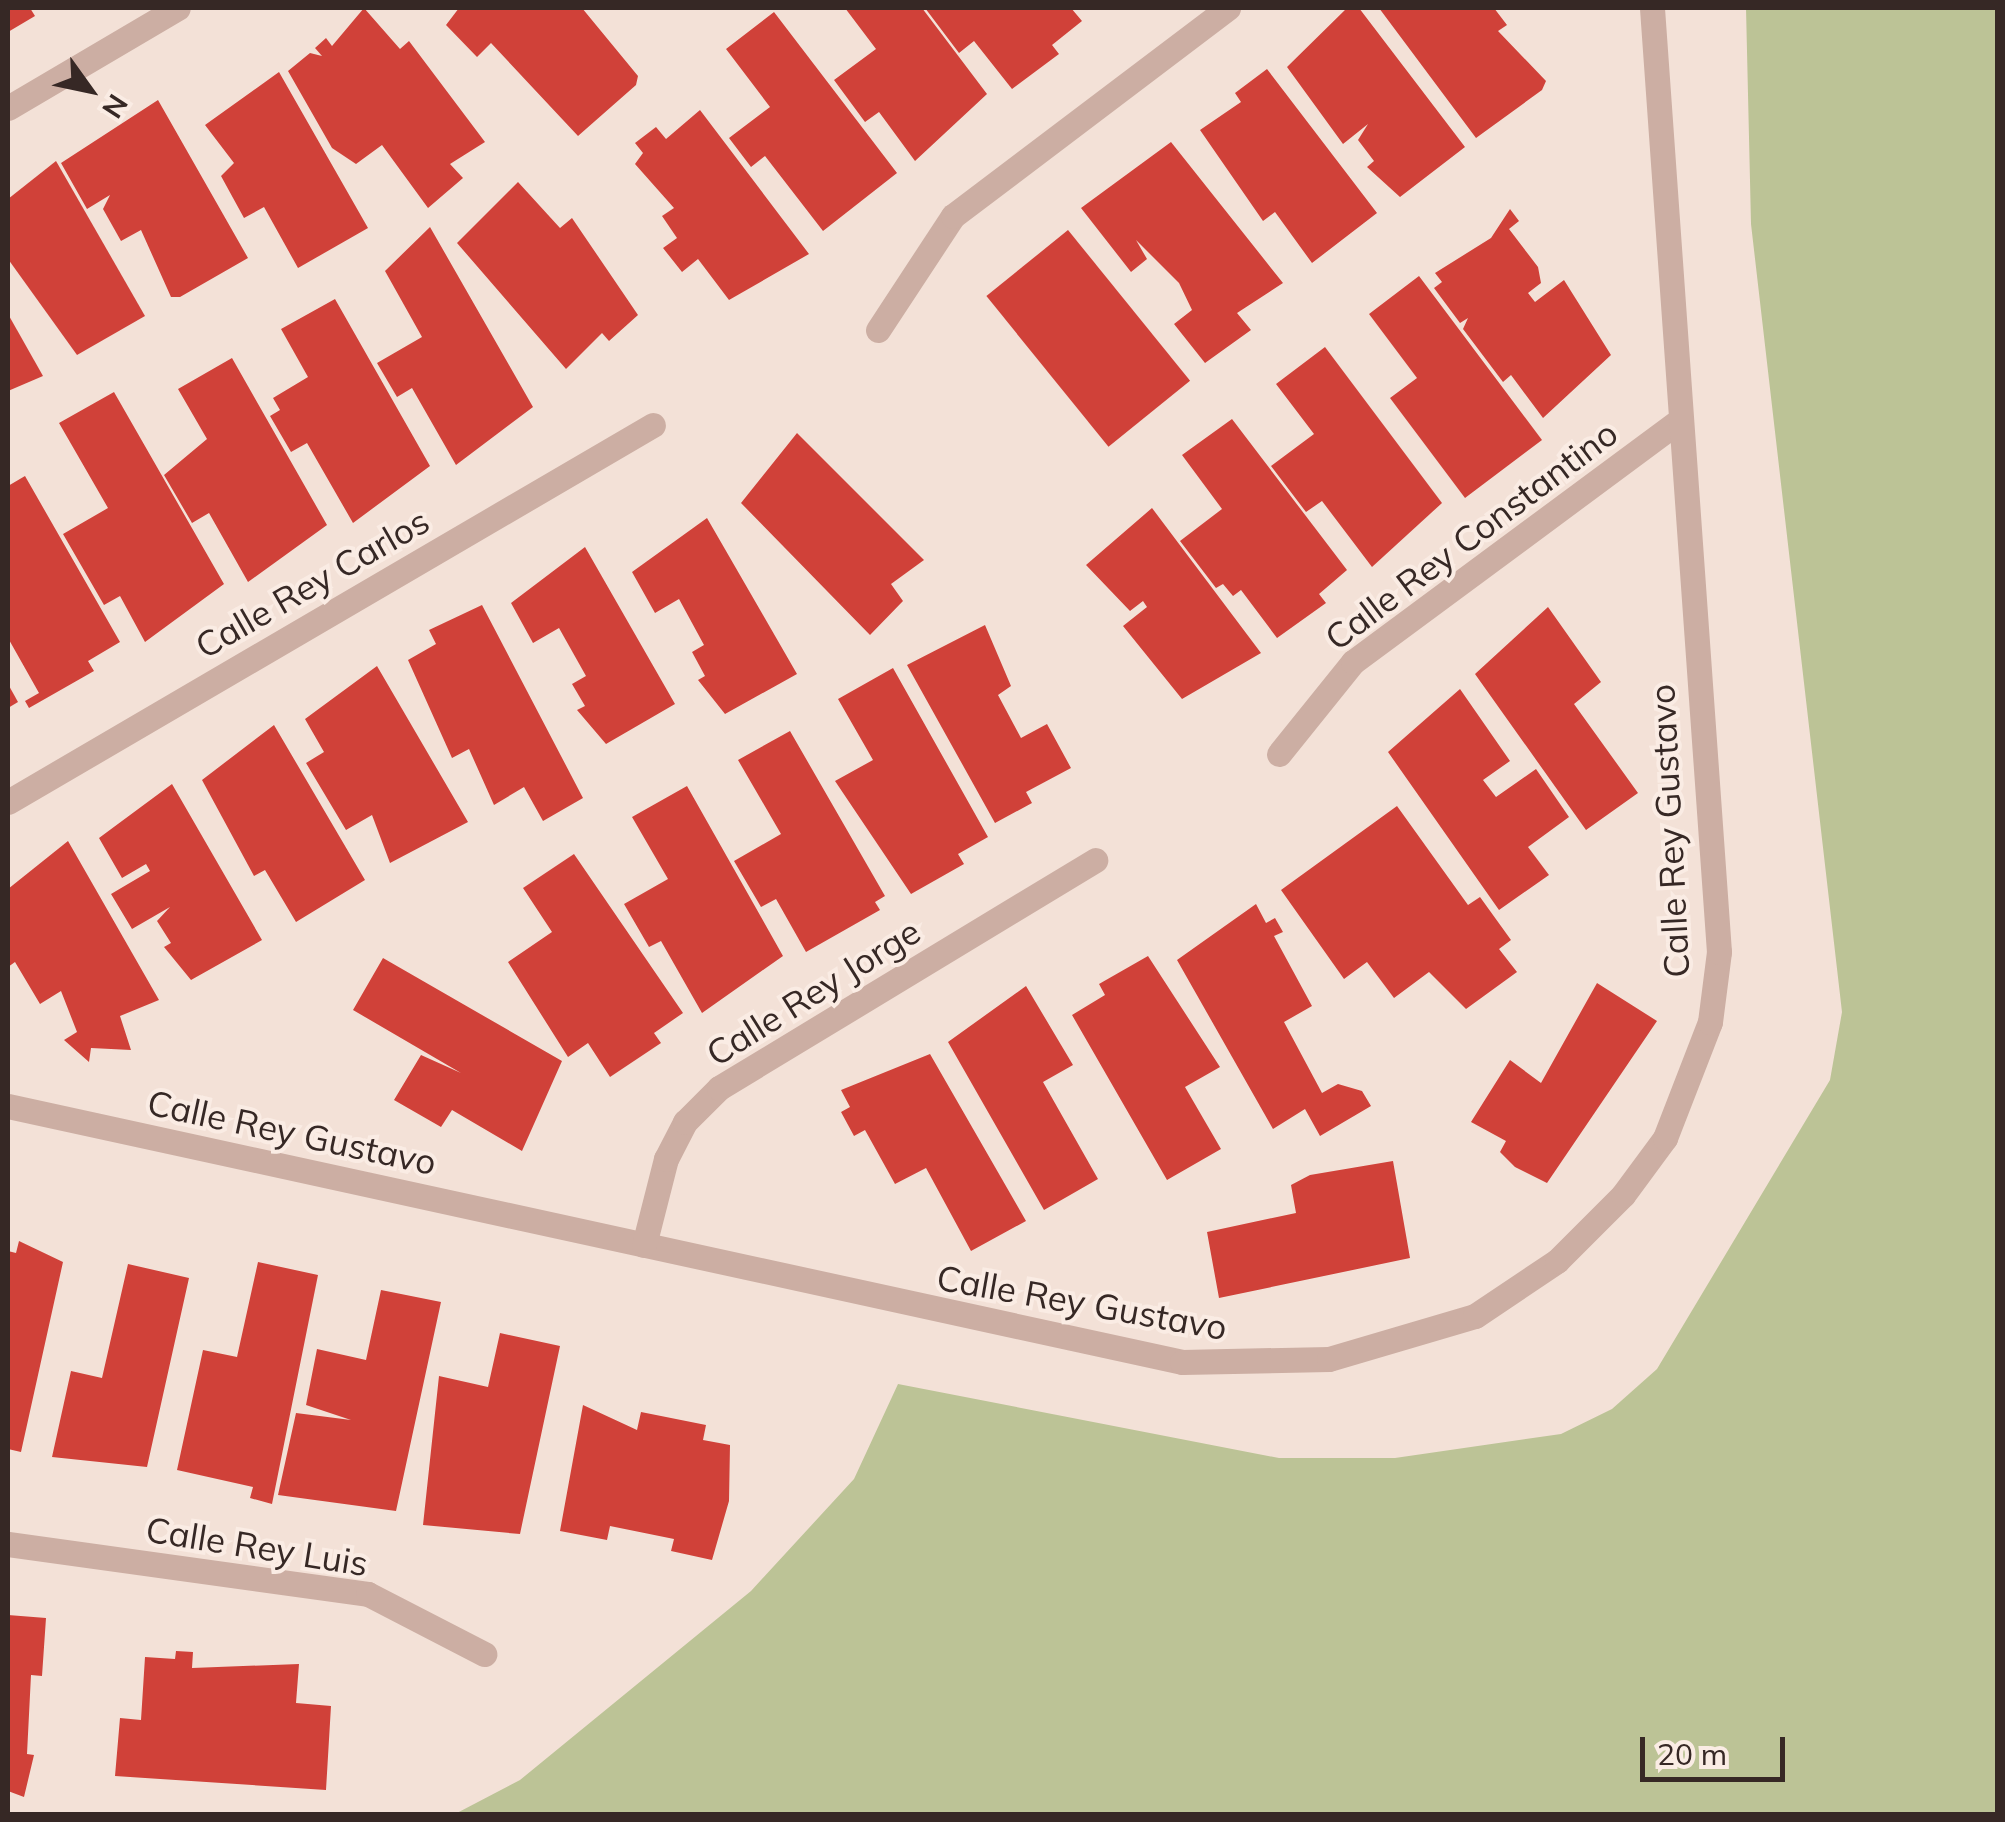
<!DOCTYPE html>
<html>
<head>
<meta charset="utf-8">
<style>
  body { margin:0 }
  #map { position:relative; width:2005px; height:1822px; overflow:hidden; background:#f3e1d7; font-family:Mulish,sans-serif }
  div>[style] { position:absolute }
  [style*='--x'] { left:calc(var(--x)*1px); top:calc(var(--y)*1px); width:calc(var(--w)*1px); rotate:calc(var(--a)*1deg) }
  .green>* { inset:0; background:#bcc396 }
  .building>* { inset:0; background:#d04139; transform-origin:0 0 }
  .minor>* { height:25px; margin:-12.5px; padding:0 12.5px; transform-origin:12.5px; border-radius:12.5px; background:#ccaea3 }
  span { translate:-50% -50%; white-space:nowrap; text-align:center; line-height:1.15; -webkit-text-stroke:8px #faece4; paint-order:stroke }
  .street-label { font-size:35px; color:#362825 }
  .frame { position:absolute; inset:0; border:10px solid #362825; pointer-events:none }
  .north { position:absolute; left:40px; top:40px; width:100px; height:100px; -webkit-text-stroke:8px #faece4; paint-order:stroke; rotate:123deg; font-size:28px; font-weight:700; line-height:40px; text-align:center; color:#362825 }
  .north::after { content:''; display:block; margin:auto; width:35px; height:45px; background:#362825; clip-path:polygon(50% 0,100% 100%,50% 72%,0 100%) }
  .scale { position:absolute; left:1640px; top:1737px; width:145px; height:45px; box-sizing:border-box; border:5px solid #362825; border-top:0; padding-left:12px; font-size:30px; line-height:35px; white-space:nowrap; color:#362825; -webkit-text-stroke:8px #faece4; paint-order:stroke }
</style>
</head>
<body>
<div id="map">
  <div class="green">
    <div style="clip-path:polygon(1746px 8px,1997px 8px,1997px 1814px,455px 1814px,520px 1780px,751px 1591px,854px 1479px,898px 1384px,1279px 1458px,1395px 1458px,1561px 1434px,1612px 1409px,1657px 1369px,1830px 1080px,1842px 1012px,1751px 224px)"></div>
  </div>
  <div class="building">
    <div style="clip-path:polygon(8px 8px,30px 8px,35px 16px,8px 32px)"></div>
    <div style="clip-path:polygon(364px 8px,400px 49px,409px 41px,485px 142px,450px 164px,463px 178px,428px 208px,382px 145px,356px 164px,332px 148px,288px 71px,310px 53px,322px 56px,315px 48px,326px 38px,332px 46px)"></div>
    <div style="clip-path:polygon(459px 8px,582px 8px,638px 76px,636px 85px,578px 136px,491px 43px,477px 57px,446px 25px)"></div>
    <div style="clip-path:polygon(845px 8px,922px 8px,987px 94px,915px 161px,879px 112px,865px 122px,834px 80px,876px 49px)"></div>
    <div style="clip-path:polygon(925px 8px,1071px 8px,1082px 21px,1052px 45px,1059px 54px,1012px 89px,974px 41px,959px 53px)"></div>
    <div style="clip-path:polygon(1347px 8px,1359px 8px,1465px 147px,1400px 197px,1367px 167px,1374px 161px,1358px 140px,1368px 124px,1343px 144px,1287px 67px)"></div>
    <div style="clip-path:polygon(1379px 8px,1494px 8px,1507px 25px,1498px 31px,1546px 81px,1542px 90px,1476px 138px)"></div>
    <div style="clip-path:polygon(774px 12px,897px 173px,823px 231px,765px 156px,751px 167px,729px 138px,770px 107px,726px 49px)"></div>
    <div style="clip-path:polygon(1267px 69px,1377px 213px,1312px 263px,1275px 212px,1263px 221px,1200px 130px,1241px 102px,1235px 93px)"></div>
    <div style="clip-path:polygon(279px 72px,368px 228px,298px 268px,264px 207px,244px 218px,221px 176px,234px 163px,205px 125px)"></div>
    <div style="clip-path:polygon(158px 100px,248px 258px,180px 297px,171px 297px,141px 230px,121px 241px,103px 209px,110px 195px,87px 209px,61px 163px)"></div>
    <div style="clip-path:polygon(700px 110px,809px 254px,729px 300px,698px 259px,682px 272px,663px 248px,677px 238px,662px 216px,674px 208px,635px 164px,643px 153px,635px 143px,656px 127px,666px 139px)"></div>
    <div style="clip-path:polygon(1171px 142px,1283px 283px,1237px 313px,1251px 330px,1205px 363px,1174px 324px,1192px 310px,1179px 283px,1136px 240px,1147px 259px,1131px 272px,1081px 208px)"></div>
    <div style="clip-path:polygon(56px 161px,145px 316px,77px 355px,8px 259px,8px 199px)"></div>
    <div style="clip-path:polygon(518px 182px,560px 228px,572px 218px,638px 315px,609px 341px,602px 333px,566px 369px,457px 243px)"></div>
    <div style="clip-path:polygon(1510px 209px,1519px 221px,1509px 229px,1538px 267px,1541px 283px,1528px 293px,1535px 302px,1564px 280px,1611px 355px,1543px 418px,1511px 375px,1503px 382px,1463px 329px,1468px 318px,1460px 323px,1434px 288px,1442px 282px,1435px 273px,1491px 238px)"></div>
    <div style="clip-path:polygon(430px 227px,533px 407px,456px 465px,412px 388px,397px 397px,377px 363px,422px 337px,385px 271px)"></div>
    <div style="left:1068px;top:230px;width:194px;height:105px;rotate:51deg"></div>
    <div style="clip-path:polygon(1419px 276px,1542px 440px,1465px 498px,1390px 398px,1417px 378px,1369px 314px)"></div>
    <div style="clip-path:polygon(335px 299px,430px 466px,353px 523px,307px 443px,291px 452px,270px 416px,280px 410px,273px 398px,308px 377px,281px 329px)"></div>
    <div style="clip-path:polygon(8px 314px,43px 376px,8px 391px)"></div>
    <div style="clip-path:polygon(1325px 347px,1442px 503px,1372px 567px,1322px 501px,1306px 512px,1271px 466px,1314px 434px,1276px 384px)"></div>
    <div style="clip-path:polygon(232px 358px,327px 525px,248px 582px,209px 513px,192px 523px,164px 475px,207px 439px,178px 389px)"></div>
    <div style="clip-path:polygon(114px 392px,224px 584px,145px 642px,120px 596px,104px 605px,63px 534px,108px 508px,59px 423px)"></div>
    <div style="clip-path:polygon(1232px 419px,1347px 570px,1319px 594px,1326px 603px,1277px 638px,1241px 590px,1233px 596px,1223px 584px,1216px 588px,1180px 541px,1222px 509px,1182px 455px)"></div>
    <div style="clip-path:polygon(797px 433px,924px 560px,891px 584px,903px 601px,870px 635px,741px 503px)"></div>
    <div style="clip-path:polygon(25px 476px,120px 642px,88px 661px,94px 671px,29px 708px,25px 701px,39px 693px,8px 638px,8px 486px)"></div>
    <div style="clip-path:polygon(1152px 508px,1261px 653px,1182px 699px,1123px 626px,1147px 607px,1143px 601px,1130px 611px,1086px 565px)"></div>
    <div style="clip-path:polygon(707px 518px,797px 674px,725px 714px,698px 680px,705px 676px,692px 652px,704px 645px,679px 599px,655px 613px,632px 572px)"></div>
    <div style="clip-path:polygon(585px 547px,675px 704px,606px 744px,577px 710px,585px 706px,572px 684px,586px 676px,559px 628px,533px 643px,511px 603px)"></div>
    <div style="clip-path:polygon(482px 605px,583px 798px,543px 821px,524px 787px,494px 805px,469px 749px,452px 758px,408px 660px,436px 644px,429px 630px)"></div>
    <div style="clip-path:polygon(1548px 607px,1601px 682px,1574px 704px,1638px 793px,1586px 830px,1475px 674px)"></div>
    <div style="clip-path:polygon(985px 625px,1011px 686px,998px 695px,1021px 738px,1047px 724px,1071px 768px,1026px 792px,1032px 803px,995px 823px,907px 665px)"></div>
    <div style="clip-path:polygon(377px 666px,468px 822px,390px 863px,372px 815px,346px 830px,306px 763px,324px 752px,305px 719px)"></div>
    <div style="clip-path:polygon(893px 668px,988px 837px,958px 854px,964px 864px,911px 894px,835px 781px,873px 760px,838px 699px)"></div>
    <div style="clip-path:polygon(8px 684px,18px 702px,8px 708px)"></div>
    <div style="clip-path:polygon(1460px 689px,1510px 761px,1483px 780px,1496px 797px,1536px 769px,1569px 817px,1528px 847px,1549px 875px,1499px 910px,1388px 752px)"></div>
    <div style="clip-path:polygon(274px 725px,365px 880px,296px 922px,265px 870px,254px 876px,202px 780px)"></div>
    <div style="clip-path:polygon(790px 731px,885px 896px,875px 902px,880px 910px,806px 952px,776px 899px,761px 907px,734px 861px,781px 834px,738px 760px)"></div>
    <div style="clip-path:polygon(172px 784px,262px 940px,191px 980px,164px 947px,171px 943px,157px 921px,170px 907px,132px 929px,111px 894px,150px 871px,146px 864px,122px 878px,99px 838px)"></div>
    <div style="clip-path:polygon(687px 786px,783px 956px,702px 1013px,661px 941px,649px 947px,624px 904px,668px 879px,632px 817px)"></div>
    <div style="clip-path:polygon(1397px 806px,1468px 905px,1480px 897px,1511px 940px,1499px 949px,1517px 972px,1466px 1009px,1429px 972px,1394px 998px,1367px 962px,1344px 979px,1281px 890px)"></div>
    <div style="clip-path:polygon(68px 841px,159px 1000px,120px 1016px,131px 1050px,91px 1048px,89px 1062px,64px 1040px,77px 1032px,61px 991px,40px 1004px,15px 962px,8px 967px,8px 889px)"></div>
    <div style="clip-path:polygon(574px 854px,683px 1013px,654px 1033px,661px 1043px,610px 1077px,588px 1043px,568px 1057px,508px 962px,552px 932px,523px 888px)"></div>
    <div style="clip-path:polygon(1256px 904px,1266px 923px,1275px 918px,1283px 932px,1274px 936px,1312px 1006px,1284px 1022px,1322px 1093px,1338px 1084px,1362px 1091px,1371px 1106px,1320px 1136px,1305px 1109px,1273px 1129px,1177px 960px)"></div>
    <div style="clip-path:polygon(1148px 956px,1220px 1067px,1185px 1087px,1221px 1149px,1167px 1180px,1072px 1015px,1105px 995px,1099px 984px)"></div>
    <div style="clip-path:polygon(383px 958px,562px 1061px,522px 1151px,452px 1110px,441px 1127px,394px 1100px,421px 1055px,461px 1073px,353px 1010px)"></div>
    <div style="clip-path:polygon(1597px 983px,1657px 1021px,1547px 1183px,1515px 1167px,1500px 1152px,1506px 1141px,1471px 1122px,1510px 1060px,1541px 1083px)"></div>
    <div style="clip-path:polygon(1026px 986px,1073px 1065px,1043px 1082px,1098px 1179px,1044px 1210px,948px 1042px)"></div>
    <div style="clip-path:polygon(930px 1054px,1026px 1221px,971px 1251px,926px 1168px,895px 1184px,865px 1130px,854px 1136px,841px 1112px,850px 1107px,841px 1090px)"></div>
    <div style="clip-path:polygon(1393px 1161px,1410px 1258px,1219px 1298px,1207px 1232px,1296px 1213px,1291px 1185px,1310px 1175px)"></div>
    <div style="clip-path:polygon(19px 1241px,63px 1262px,21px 1452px,8px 1449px,8px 1251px,16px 1253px)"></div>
    <div style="clip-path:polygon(258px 1262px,318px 1275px,272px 1504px,250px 1498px,253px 1487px,177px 1470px,203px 1350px,237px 1357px)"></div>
    <div style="clip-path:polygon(128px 1264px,189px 1278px,147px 1467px,52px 1457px,71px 1371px,102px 1378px)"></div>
    <div style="clip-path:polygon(381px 1290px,441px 1302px,396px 1511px,278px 1495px,296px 1413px,351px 1420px,306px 1405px,317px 1349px,366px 1360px)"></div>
    <div style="clip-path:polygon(500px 1333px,560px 1346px,520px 1534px,423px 1525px,439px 1376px,488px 1387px)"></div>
    <div style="clip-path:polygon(583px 1405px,637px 1430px,641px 1412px,706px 1425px,703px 1440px,730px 1445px,729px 1501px,712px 1560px,671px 1551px,674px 1539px,610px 1526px,607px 1540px,560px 1531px)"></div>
    <div style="clip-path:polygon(8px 1615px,46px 1618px,42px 1676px,31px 1675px,27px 1754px,34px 1755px,24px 1797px,8px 1791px)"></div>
    <div style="clip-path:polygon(176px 1651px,193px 1652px,192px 1668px,299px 1664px,296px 1703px,331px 1706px,326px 1790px,115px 1776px,120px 1718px,141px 1720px,145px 1657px,175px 1659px)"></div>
  </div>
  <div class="minor">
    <div style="--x:8;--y:108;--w:197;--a:-30.5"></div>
    <div style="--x:878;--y:330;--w:136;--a:-56.7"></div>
    <div style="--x:953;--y:216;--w:345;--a:-37.1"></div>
    <div style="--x:1279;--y:754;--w:118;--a:-51.2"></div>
    <div style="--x:1353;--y:662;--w:400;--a:-36.5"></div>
    <div style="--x:8;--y:802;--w:747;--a:-30.31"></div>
    <div style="--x:8;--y:1106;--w:1202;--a:12.3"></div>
    <div style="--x:1182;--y:1362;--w:147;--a:-1.2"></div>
    <div style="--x:1329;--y:1359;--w:152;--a:-16.4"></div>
    <div style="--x:1475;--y:1316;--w:99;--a:-33.9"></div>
    <div style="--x:1557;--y:1261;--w:93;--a:-45"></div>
    <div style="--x:1623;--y:1195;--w:71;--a:-53.6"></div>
    <div style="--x:1665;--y:1138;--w:124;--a:-68.8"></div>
    <div style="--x:1710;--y:1022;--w:71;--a:-82.7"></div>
    <div style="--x:1719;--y:952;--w:946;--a:-94.06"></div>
    <div style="--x:644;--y:1245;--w:89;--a:-75.7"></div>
    <div style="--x:666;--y:1159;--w:42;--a:-62.8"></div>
    <div style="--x:685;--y:1122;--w:48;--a:-45"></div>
    <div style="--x:719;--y:1088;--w:440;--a:-31.2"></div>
    <div style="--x:8;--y:1544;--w:363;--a:7.9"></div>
    <div style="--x:368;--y:1594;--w:131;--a:27.3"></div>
  </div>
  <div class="street-label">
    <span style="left:1471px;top:535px;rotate:-37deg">Calle Rey Constantino</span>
    <span style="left:312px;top:583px;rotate:-30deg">Calle Rey Carlos</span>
    <span style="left:1669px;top:831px;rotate:-93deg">Calle Rey Gustavo</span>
    <span style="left:813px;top:992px;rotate:-32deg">Calle Rey Jorge</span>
    <span style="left:292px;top:1132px;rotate:12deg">Calle Rey Gustavo</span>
    <span style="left:1082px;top:1302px;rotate:10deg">Calle Rey Gustavo</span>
    <span style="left:257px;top:1546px;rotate:9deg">Calle Rey Luis</span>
  </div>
  <div class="frame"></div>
  <div class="north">N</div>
  <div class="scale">20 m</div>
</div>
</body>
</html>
